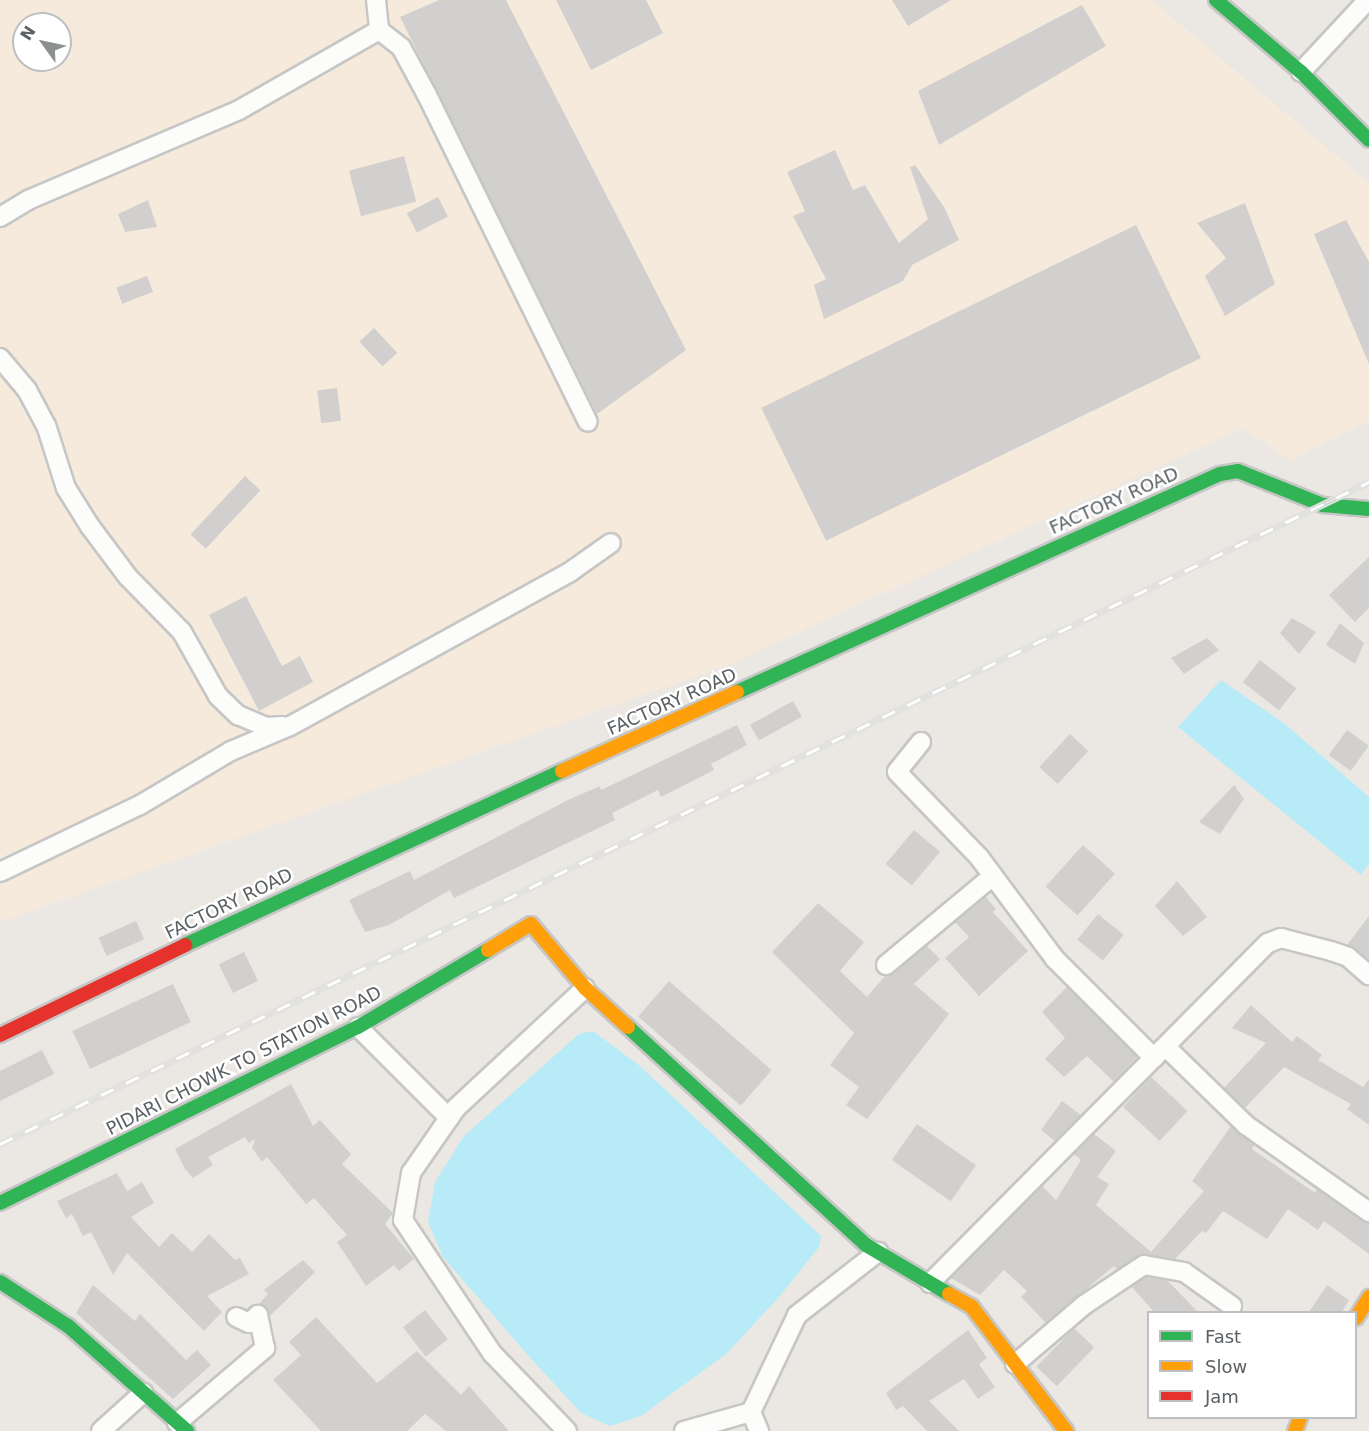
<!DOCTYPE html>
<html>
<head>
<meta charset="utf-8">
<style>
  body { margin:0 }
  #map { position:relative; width:1369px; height:1431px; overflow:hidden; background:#ebe8e4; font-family:"DejaVu Sans",sans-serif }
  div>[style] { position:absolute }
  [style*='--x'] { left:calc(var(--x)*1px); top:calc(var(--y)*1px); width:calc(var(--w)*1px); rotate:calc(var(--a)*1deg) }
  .commercial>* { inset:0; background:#f6eadc }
  .water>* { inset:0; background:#b6ebf7 }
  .building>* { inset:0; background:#d2d0ce; transform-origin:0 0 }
  .roads { filter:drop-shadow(2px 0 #c6c6c5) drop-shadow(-2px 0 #c6c6c5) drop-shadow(0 2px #c6c6c5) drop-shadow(0 -2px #c6c6c5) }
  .street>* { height:18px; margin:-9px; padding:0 9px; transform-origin:9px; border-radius:9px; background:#fcfcfb }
  .fast>* { height:14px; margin:-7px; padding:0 7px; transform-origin:7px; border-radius:7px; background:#30b455 }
  .slow>* { height:14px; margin:-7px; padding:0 7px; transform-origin:7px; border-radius:7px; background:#ff9f0a }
  .jam>* { height:14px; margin:-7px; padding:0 7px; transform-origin:7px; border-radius:7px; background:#e5322d }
  .rail>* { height:7px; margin-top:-3.5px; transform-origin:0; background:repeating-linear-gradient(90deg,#fff 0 14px,#e2e1e1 0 28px); box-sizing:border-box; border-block:2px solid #e2e1e1 }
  span { translate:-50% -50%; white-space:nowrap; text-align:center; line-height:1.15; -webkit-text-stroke:5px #fff; paint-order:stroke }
  .street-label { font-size:18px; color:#5a6063 }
  .legend { position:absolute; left:1147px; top:1311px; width:210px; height:108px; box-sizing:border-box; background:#fff; border:2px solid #bdbfc1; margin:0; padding:8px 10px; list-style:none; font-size:18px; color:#5a6063 }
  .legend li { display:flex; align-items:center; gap:12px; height:30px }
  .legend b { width:30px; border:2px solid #bdbfc1 }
  .north { position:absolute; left:12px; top:12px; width:60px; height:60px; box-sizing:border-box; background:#fff; border:2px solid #bdbfc1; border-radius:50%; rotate:303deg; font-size:16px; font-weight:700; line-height:24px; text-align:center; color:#5a6063 }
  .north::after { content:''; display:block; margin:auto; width:21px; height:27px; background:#8d9090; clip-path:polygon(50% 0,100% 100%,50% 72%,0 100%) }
</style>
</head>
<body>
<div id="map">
  <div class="commercial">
    <div style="clip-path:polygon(evenodd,0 0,1151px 0,1369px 183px,1369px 422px,1291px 461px,1243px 428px,728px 665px,0 922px,0 0,24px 24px,60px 24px,60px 60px,24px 60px,24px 24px)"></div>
  </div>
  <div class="water">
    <div style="clip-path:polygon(1221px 680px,1285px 724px,1369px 797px,1369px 864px,1361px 875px,1178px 727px)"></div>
    <div style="clip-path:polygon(593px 1031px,640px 1066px,821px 1236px,819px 1247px,779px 1297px,726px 1354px,641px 1416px,610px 1426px,581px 1413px,525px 1352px,443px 1257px,428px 1222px,435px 1182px,464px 1136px,579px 1034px)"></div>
  </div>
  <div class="building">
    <div style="clip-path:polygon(439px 0,506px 0,686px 350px,597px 414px,400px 17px)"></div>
    <div style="clip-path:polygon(556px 0,646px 0,663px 33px,591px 70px)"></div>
    <div style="clip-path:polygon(892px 0,951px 0,908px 26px)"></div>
    <div style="clip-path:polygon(1082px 5px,1106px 46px,939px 145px,918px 91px)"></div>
    <div style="clip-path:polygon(835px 150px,853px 190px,865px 185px,899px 243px,928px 219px,910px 167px,915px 165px,944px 207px,959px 240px,912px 265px,903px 281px,824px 319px,814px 285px,826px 279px,793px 216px,805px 211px,787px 172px)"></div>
    <div style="left:404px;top:156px;width:47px;height:57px;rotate:75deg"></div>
    <div style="left:438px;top:197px;width:22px;height:35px;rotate:63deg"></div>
    <div style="clip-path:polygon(148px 200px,157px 227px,125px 232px,118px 214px)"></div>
    <div style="clip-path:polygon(1245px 203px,1275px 284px,1225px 316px,1205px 276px,1226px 258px,1197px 223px)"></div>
    <div style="clip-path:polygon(1346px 220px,1369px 262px,1369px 364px,1314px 234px)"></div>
    <div style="left:1136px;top:225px;width:148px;height:417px;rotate:64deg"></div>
    <div style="left:147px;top:276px;width:17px;height:33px;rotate:69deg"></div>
    <div style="left:374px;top:328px;width:34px;height:20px;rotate:47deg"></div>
    <div style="left:337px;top:388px;width:33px;height:20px;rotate:83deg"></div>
    <div style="left:245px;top:476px;width:21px;height:80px;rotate:43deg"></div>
    <div style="clip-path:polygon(1369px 557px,1369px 608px,1355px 622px,1329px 595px)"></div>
    <div style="clip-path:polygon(246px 596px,282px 666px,300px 656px,313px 682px,259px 711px,209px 615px)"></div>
    <div style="clip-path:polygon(1292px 618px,1316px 632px,1299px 654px,1280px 633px)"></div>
    <div style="clip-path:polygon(1340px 623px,1364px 643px,1355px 664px,1326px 645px)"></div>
    <div style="clip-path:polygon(1207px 638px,1219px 650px,1184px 674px,1171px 658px)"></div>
    <div style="left:1260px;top:660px;width:46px;height:28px;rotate:38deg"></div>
    <div style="left:793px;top:701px;width:18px;height:49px;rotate:61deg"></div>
    <div style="clip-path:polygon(737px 725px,747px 745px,711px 764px,714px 770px,661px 797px,658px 790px,612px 813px,615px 820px,454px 898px,450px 890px,389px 925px,365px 932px,349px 900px,410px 871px,414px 880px,568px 800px,600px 786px,601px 790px)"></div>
    <div style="left:1347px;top:730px;width:27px;height:31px;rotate:36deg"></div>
    <div style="left:1070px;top:734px;width:25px;height:45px;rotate:43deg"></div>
    <div style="clip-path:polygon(1234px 785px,1244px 799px,1220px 834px,1199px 822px)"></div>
    <div style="left:914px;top:830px;width:34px;height:44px;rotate:40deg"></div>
    <div style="left:1083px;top:845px;width:43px;height:56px;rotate:42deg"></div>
    <div style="clip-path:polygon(1177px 881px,1207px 917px,1183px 936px,1155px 906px)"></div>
    <div style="clip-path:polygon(986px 897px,996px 909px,993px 912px,1028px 951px,979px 996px,945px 958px,969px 937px,955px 922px)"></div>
    <div style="clip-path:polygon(818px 903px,864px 942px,840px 971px,867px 997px,885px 976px,927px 946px,940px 959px,914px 984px,949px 1014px,867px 1119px,846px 1105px,859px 1087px,830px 1065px,854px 1033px,772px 952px)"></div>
    <div style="left:1098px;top:914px;width:33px;height:33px;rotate:39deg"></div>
    <div style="clip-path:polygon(1369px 916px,1369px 960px,1347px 945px)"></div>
    <div style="left:136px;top:921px;width:20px;height:41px;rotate:66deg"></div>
    <div style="left:244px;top:952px;width:32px;height:28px;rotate:64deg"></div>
    <div style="left:669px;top:981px;width:136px;height:47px;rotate:41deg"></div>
    <div style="left:173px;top:984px;width:42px;height:111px;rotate:65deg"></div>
    <div style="clip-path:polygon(1067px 987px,1137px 1057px,1114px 1082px,1087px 1056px,1064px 1077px,1045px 1059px,1065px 1038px,1042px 1012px)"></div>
    <div style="clip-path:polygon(1251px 1005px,1292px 1042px,1297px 1036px,1322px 1055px,1318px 1060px,1363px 1087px,1369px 1079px,1369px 1125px,1347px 1109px,1351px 1104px,1284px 1067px,1245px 1108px,1224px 1088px,1266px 1043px,1232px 1028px)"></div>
    <div style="clip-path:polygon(42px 1050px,54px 1074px,0 1101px,0 1071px)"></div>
    <div style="left:1151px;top:1077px;width:50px;height:41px;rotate:43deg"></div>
    <div style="clip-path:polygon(291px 1084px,313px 1126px,320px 1120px,351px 1154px,342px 1164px,393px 1213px,385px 1224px,414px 1259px,399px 1271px,394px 1265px,366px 1286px,337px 1242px,347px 1235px,314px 1198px,306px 1204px,267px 1157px,262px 1162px,252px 1148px,255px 1139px,249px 1143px,245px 1137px,208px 1157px,213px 1165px,193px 1178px,185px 1169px,175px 1149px)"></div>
    <div style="clip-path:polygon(1062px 1101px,1081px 1115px,1055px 1141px,1041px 1130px)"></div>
    <div style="left:917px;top:1124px;width:72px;height:44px;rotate:35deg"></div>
    <div style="clip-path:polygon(1231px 1126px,1254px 1145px,1252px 1149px,1315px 1193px,1317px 1189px,1369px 1223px,1369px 1254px,1324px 1221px,1318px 1230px,1288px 1209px,1267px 1239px,1223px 1211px,1206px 1233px,1202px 1231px,1175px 1259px,1145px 1254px,1117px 1269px,1114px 1266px,1046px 1323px,1021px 1297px,1027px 1291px,1004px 1270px,980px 1295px,951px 1278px,1042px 1186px,1056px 1200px,1081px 1160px,1074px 1154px,1094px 1134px,1116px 1151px,1097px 1177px,1109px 1184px,1096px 1205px,1151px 1252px,1204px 1191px,1192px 1181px)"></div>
    <div style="clip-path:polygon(117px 1173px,127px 1191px,142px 1182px,154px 1203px,131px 1217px,159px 1247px,172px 1233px,192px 1252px,209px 1234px,235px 1260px,240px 1258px,249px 1274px,207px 1296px,222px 1312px,204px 1331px,127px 1253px,113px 1275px,91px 1232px,83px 1236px,72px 1214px,66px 1218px,57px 1201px)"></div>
    <div style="clip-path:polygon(303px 1260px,315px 1272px,270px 1316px,259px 1304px,268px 1294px,264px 1290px)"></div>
    <div style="clip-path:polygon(1146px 1277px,1167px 1280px,1198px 1312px,1154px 1312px,1132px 1287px)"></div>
    <div style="clip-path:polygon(93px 1285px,135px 1321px,140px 1314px,186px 1360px,197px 1350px,211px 1365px,173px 1399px,76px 1313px)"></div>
    <div style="clip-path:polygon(1327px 1285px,1349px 1300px,1342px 1312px,1309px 1312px)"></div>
    <div style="left:425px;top:1310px;width:37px;height:28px;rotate:52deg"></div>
    <div style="clip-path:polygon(316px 1317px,377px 1383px,417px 1351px,461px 1395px,469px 1386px,509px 1431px,446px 1431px,425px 1414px,407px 1431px,321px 1431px,273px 1380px,301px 1355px,289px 1342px)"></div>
    <div style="left:1074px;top:1328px;width:28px;height:54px;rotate:44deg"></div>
    <div style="clip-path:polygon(968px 1330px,987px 1358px,979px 1364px,995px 1387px,978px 1399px,964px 1379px,929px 1401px,959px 1431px,927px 1431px,903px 1406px,896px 1410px,886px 1393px)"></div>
  </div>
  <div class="roads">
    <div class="street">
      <div style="--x:376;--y:0;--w:30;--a:84"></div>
      <div style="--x:1301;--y:72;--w:98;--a:-47.1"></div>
      <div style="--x:0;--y:217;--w:33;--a:-31"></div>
      <div style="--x:28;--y:200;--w:229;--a:-23.1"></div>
      <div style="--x:239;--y:110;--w:161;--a:-29.7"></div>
      <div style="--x:379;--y:30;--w:28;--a:38"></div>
      <div style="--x:401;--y:47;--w:55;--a:61.6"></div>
      <div style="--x:427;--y:95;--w:364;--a:63.8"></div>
      <div style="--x:0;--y:358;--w:42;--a:49.8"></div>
      <div style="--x:27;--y:390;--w:40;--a:62"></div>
      <div style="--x:46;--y:425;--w:66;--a:72.4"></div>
      <div style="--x:66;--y:488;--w:44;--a:58.1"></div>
      <div style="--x:89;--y:525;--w:65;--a:53.1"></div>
      <div style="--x:128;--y:577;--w:77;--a:45.5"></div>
      <div style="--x:182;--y:632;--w:73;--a:60.6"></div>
      <div style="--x:218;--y:696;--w:28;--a:44"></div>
      <div style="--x:238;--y:715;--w:30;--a:23"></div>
      <div style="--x:266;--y:727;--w:17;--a:-3"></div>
      <div style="--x:921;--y:742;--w:38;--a:129"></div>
      <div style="--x:897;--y:772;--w:118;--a:46"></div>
      <div style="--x:979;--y:857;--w:127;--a:53.3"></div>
      <div style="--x:1055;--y:959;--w:140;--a:45"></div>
      <div style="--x:0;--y:872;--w:155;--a:-25.6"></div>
      <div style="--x:140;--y:805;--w:106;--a:-30.7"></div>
      <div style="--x:231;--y:751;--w:64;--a:-23"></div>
      <div style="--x:290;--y:726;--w:320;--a:-28.8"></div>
      <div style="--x:570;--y:572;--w:50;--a:-35.3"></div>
      <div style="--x:886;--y:965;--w:139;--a:-39.8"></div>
      <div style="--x:358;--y:1027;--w:129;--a:45"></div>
      <div style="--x:1166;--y:1047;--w:112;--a:44.3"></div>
      <div style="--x:1246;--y:1125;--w:151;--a:35.3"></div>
      <div style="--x:930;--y:1283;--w:479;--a:-45.2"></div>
      <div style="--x:1268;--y:943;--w:14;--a:-21"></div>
      <div style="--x:1281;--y:938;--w:52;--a:14.6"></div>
      <div style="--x:1331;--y:951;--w:18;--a:19"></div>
      <div style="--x:1348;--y:957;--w:28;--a:41"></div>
      <div style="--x:1015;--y:1364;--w:91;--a:-40.5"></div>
      <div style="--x:1084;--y:1305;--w:72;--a:-33.7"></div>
      <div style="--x:1144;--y:1265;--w:41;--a:9.9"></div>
      <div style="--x:1184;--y:1272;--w:59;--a:35.3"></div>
      <div style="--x:751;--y:1412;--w:107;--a:-64.6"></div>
      <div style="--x:797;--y:1315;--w:103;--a:-37.9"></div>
      <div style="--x:177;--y:1423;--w:116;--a:-40.4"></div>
      <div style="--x:265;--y:1348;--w:34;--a:-102"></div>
      <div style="--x:258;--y:1315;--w:12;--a:138"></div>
      <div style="--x:249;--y:1323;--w:14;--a:-155"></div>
      <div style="--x:101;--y:1431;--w:57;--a:-42.1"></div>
      <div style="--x:567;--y:1431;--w:108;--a:-133.9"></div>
      <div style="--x:492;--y:1353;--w:160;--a:-123.8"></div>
      <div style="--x:403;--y:1220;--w:48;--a:-80.3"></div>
      <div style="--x:411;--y:1173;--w:79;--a:-55.3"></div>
      <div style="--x:456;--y:1108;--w:176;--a:-42.9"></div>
      <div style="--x:684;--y:1431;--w:70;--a:-15.8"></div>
      <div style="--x:751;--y:1412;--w:21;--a:67"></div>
    </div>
    <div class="fast">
      <div style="--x:1216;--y:0;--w:111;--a:40.3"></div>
      <div style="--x:1301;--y:72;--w:96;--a:45"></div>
      <div style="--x:737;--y:692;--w:530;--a:-24.29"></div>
      <div style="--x:1220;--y:474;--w:18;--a:-9"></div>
      <div style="--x:1238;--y:471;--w:92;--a:21.8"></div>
      <div style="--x:1323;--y:505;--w:46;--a:5"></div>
      <div style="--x:185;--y:945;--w:415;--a:-24.8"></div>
      <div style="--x:628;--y:1027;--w:323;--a:42.5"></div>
      <div style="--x:866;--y:1245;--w:96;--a:30.6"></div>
      <div style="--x:0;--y:1203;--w:399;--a:-26.2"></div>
      <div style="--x:358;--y:1027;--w:151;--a:-30.6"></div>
      <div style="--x:0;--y:1282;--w:81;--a:32.9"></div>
      <div style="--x:68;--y:1326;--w:159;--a:41.4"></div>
    </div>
    <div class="slow">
      <div style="--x:562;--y:771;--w:192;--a:-24.3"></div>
      <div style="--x:488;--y:950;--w:50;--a:-31.2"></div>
      <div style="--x:531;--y:924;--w:84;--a:49.8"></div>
      <div style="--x:585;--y:988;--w:58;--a:42.2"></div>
      <div style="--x:949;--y:1294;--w:26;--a:29"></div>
      <div style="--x:972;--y:1307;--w:156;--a:52.8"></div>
      <div style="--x:1356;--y:1318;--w:25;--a:-58"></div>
      <div style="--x:1295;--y:1431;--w:14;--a:-69"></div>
    </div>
    <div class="jam">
      <div style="--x:0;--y:1035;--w:206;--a:-25.9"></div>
    </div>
  </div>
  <div class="rail">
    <div style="--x:0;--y:1144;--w:1521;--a:-25.81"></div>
  </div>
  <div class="street-label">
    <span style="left:1114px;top:501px;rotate:-24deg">FACTORY ROAD</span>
    <span style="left:672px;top:702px;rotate:-24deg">FACTORY ROAD</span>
    <span style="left:229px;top:904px;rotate:-26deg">FACTORY ROAD</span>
    <span style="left:244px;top:1061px;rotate:-27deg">PIDARI CHOWK TO STATION ROAD</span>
  </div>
  <ul class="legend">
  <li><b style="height:8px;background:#30b455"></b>Fast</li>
  <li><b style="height:8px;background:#ff9f0a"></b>Slow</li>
  <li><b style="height:8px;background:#e5322d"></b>Jam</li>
  </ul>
  <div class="north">N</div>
</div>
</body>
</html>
